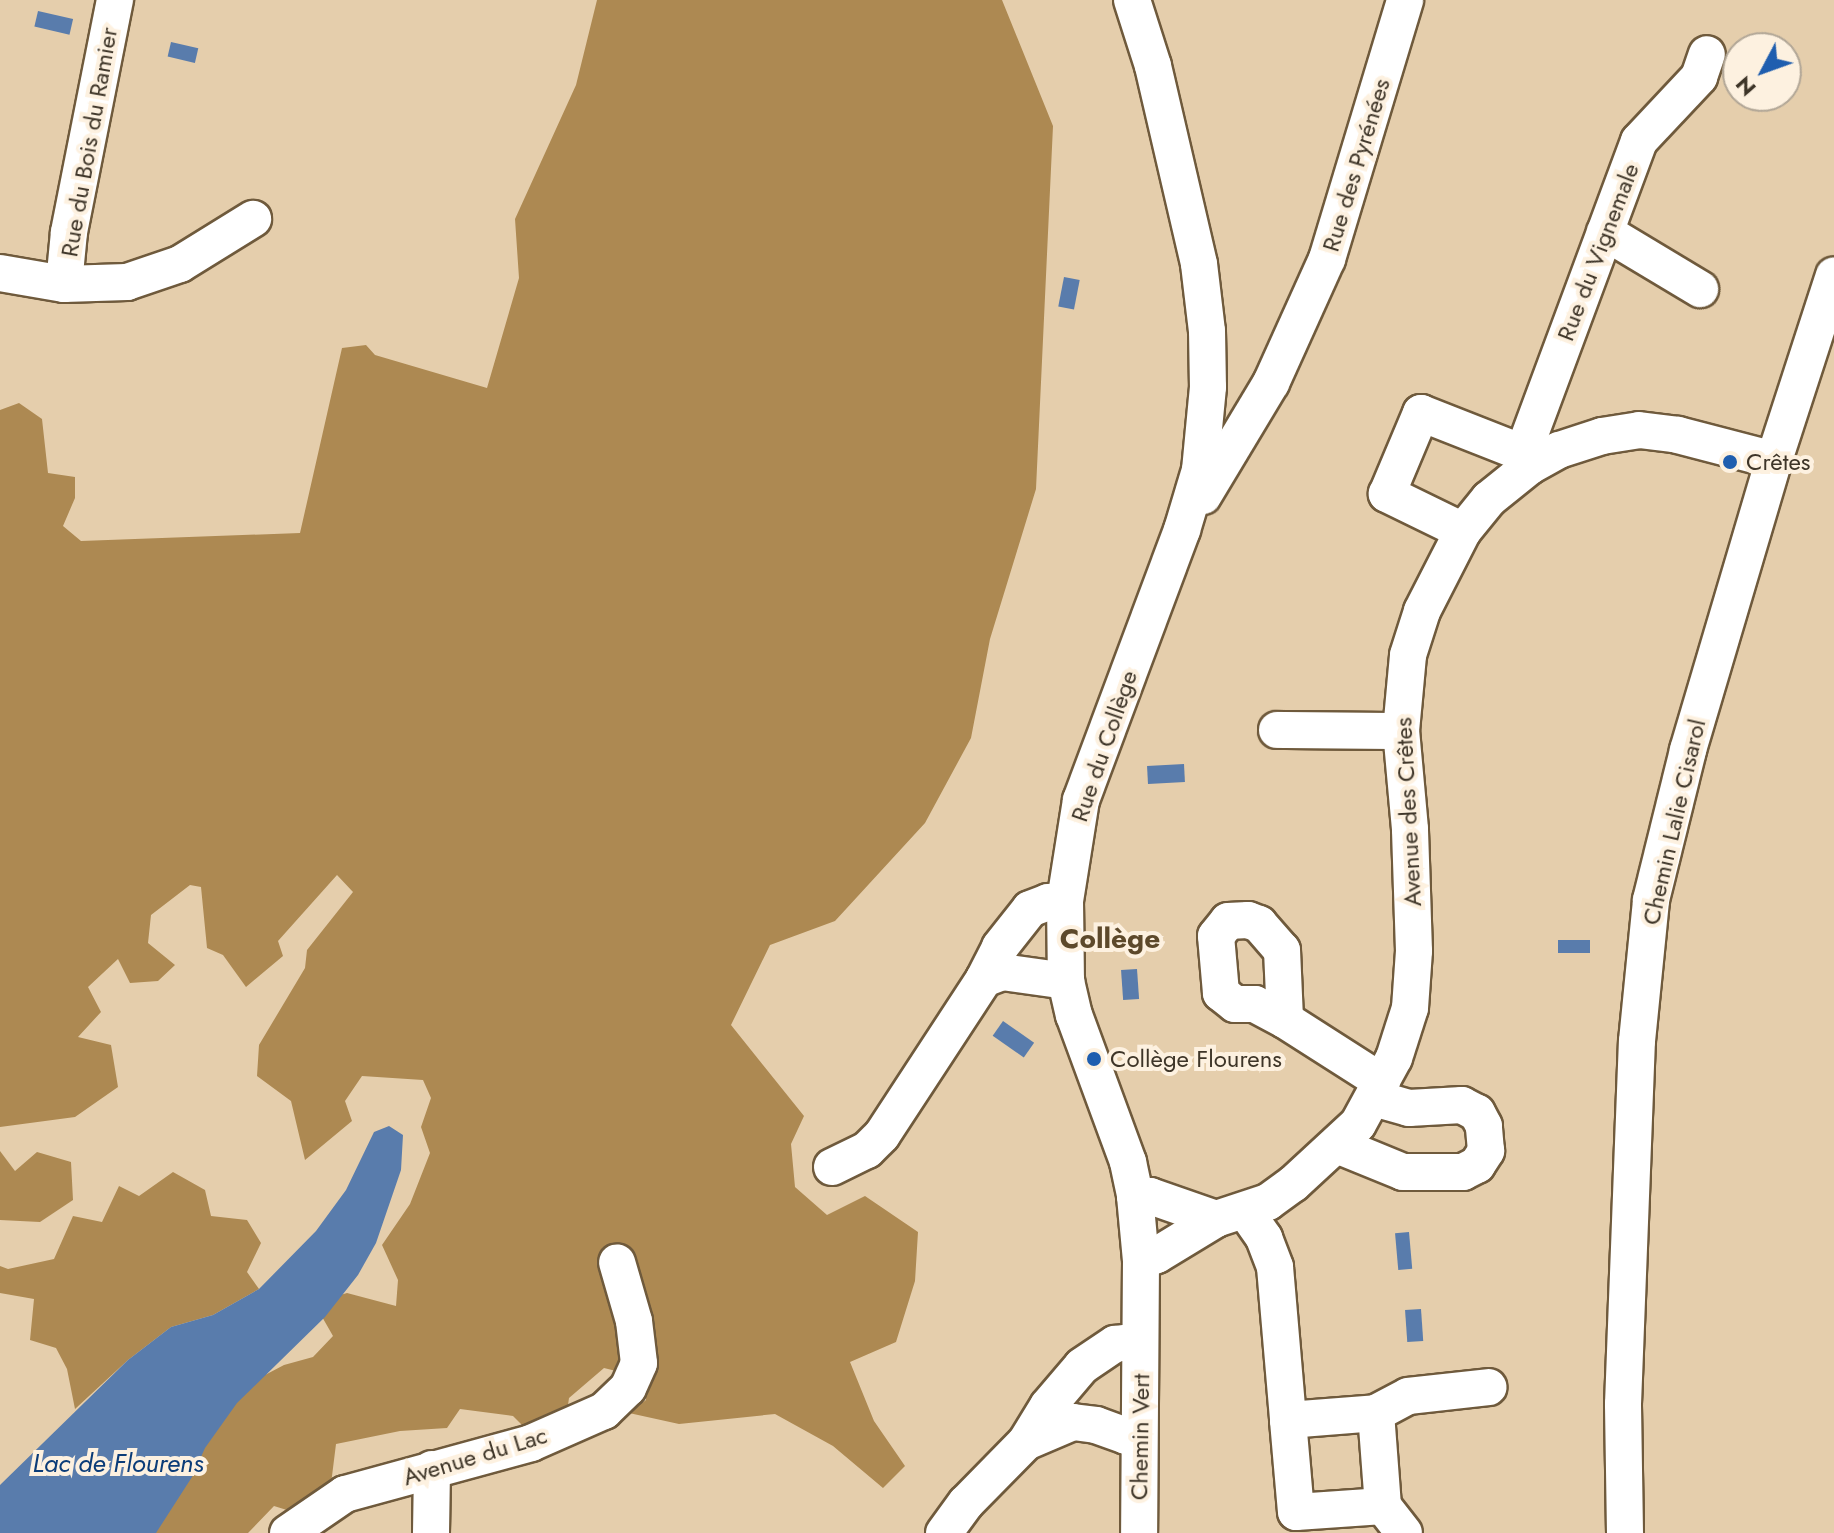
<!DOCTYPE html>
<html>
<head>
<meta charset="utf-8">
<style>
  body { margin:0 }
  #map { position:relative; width:1834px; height:1533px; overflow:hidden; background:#e5ceac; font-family:Jost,sans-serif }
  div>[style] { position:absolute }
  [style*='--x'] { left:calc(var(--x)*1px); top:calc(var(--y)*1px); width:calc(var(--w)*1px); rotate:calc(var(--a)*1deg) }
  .forest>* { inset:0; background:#ad8952 }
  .water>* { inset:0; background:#597cac; transform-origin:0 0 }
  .roads { filter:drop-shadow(2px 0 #6f5a3c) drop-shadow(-2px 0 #6f5a3c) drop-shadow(0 2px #6f5a3c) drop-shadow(0 -2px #6f5a3c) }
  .minor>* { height:36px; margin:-18px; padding:0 18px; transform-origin:18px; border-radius:18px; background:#fff }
  .dots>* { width:22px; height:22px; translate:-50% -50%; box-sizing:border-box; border:4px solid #fdf1e0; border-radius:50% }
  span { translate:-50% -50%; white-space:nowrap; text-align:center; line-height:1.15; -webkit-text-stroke:8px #fdf1e0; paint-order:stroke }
  .street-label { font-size:24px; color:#3e3528 }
  .poi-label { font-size:24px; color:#3e3528 }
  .left { translate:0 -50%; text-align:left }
  .water-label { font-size:26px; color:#0b3c78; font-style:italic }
  .quarter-label { font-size:28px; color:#5d492b; font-weight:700 }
  .north { position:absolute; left:1722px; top:32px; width:80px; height:80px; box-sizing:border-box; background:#fdf1e0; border:2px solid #b1a696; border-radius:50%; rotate:229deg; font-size:22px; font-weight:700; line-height:32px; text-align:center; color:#3e3528 }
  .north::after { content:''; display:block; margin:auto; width:28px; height:36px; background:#1f5eaf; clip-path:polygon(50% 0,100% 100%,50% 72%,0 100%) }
</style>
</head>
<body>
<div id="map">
  <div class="forest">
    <div style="clip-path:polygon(597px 0,1002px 0,1053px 126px,1036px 489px,990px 639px,971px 738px,925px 823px,835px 921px,770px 945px,731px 1025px,804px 1116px,791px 1144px,795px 1187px,827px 1215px,865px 1196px,918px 1232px,915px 1281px,896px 1342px,850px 1362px,874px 1421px,905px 1466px,883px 1488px,833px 1446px,775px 1414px,679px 1424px,629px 1413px,646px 1400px,644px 1378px,604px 1368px,569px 1398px,564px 1433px,540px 1443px,513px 1416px,460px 1409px,447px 1428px,400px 1431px,336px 1444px,331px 1484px,290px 1511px,274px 1506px,248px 1533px,149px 1533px,238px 1389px,284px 1365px,313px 1357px,333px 1336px,321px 1315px,327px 1299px,347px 1293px,396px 1306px,398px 1280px,382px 1245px,410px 1204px,430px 1153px,421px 1127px,431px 1098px,423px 1080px,362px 1076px,345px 1101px,352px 1121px,305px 1160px,291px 1101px,257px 1076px,259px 1045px,305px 968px,307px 950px,353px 892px,337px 875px,278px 941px,283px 956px,246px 987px,223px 955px,207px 948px,201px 887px,190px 885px,151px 915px,148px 943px,175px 965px,158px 981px,130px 983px,118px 959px,88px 987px,101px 1012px,78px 1037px,111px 1045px,118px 1087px,75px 1117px,0 1127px,0 410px,19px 403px,42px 419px,48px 473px,75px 477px,75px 498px,63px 526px,81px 541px,300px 533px,342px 348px,366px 345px,375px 355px,487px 388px,519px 278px,515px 219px,576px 85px)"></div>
    <div style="clip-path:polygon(0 1151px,15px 1171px,37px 1152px,71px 1162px,73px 1200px,40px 1222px,0 1220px)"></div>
    <div style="clip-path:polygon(173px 1172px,205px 1190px,211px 1216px,247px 1220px,261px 1243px,247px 1272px,259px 1289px,213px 1315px,171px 1327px,128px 1360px,75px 1409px,67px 1369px,56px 1348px,30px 1340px,34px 1299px,0 1293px,0 1266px,8px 1269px,54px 1259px,73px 1216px,102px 1222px,119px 1186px,139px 1196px)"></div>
  </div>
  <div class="water">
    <div style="left:38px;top:11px;width:36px;height:16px;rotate:13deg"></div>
    <div style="left:171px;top:42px;width:28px;height:15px;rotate:13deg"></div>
    <div style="left:1064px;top:277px;width:16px;height:30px;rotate:11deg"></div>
    <div style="left:1184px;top:764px;width:18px;height:37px;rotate:87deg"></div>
    <div style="left:1590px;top:940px;width:13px;height:32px;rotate:90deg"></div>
    <div style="left:1137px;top:969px;width:30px;height:16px;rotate:86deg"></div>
    <div style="left:1003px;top:1021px;width:38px;height:18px;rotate:35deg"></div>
    <div style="clip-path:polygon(389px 1126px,403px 1135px,401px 1170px,376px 1243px,358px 1275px,325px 1317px,237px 1403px,205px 1448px,192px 1477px,156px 1533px,0 1533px,0 1485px,128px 1360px,171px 1327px,213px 1315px,259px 1289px,316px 1231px,346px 1190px,374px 1132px)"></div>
    <div style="left:1409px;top:1232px;width:37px;height:14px;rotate:85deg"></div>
    <div style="left:1421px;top:1309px;width:32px;height:16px;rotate:86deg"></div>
  </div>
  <div class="roads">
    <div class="minor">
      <div style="--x:1132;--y:0;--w:69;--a:72.3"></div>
      <div style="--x:1153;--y:66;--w:203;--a:76.9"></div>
      <div style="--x:1199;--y:264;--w:67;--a:83.2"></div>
      <div style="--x:1207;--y:331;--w:56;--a:89"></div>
      <div style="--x:1208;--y:387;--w:83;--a:95.5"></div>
      <div style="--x:1200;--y:470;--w:63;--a:106.7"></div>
      <div style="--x:1182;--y:530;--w:288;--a:110.5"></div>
      <div style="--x:1081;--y:800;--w:102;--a:99"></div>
      <div style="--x:1065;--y:901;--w:80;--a:89.3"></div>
      <div style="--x:1066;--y:981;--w:35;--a:77"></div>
      <div style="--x:1074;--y:1015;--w:157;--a:69.8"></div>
      <div style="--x:1128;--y:1162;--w:35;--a:78"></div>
      <div style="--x:1135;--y:1196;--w:65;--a:84.7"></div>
      <div style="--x:1141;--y:1261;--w:272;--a:90.4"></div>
      <div style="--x:1605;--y:232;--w:111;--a:31"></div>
      <div style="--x:0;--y:273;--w:65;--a:9.8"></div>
      <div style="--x:64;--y:284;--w:63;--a:-1.8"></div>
      <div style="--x:127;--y:282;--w:56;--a:-18.8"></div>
      <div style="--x:180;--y:264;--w:86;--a:-31.7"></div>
      <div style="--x:64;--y:284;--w:52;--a:-84.5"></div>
      <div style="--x:69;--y:232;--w:237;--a:-78.8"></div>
      <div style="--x:1530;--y:466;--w:15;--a:-118"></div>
      <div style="--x:1523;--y:453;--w:333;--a:-69.6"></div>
      <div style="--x:1639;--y:141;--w:88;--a:-46.8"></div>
      <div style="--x:1699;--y:77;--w:24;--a:-71"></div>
      <div style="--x:1203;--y:496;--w:132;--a:-59"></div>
      <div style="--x:1271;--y:383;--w:136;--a:-65.7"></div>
      <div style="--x:1327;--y:259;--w:270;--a:-73.2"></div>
      <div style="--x:1463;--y:531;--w:85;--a:-154"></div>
      <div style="--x:1387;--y:494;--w:88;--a:-67.2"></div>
      <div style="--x:1421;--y:413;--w:110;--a:21.4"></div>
      <div style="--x:1277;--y:730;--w:124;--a:0.5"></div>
      <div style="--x:984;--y:979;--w:19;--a:-21"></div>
      <div style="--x:1002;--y:972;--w:65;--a:8"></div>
      <div style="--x:1285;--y:1020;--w:34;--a:-152"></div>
      <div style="--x:1255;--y:1004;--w:20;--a:180"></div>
      <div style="--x:1235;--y:1004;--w:18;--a:-142"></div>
      <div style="--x:1221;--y:993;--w:57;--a:-95"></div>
      <div style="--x:1216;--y:936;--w:19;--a:-51"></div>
      <div style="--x:1228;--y:921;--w:20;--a:-3"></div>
      <div style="--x:1248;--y:920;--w:12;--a:20"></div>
      <div style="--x:1259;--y:924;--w:35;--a:49"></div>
      <div style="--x:1282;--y:950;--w:70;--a:87.5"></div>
      <div style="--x:1285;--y:1020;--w:115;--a:32.6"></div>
      <div style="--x:1337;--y:1145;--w:71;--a:22.2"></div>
      <div style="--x:1403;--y:1172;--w:60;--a:0"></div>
      <div style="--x:1463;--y:1172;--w:16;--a:-27"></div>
      <div style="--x:1477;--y:1165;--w:17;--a:-57"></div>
      <div style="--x:1486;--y:1151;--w:25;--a:-95"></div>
      <div style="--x:1484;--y:1126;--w:15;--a:-118"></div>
      <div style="--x:1477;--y:1113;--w:17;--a:-152"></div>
      <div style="--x:1462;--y:1105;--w:53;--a:176.8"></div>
      <div style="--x:1409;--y:1108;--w:36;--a:-164"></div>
      <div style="--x:832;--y:1167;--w:39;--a:-26"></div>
      <div style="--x:867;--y:1150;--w:21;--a:-45"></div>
      <div style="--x:882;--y:1135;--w:186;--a:-56.8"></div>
      <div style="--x:984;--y:979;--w:36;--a:-63"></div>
      <div style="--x:1000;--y:947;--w:48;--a:-51.7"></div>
      <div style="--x:1030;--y:909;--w:19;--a:-21"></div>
      <div style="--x:1048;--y:902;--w:17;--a:-3"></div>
      <div style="--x:1135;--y:1196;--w:15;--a:0"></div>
      <div style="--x:1150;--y:1196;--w:70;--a:19.2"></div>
      <div style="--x:1246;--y:1212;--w:32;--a:55"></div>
      <div style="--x:1264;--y:1238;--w:31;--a:69"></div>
      <div style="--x:1275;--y:1267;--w:154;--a:85.1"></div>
      <div style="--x:1141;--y:1261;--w:17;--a:-21"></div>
      <div style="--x:1157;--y:1255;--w:69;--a:-31.4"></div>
      <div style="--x:1216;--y:1219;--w:55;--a:-18.1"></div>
      <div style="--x:1268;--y:1202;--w:31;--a:-36"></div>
      <div style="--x:1293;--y:1184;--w:88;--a:-42.7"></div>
      <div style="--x:1358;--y:1124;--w:75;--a:-61.4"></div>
      <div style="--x:1394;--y:1058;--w:52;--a:-72.3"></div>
      <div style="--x:1410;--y:1008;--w:57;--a:-86"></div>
      <div style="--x:1414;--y:951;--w:122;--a:-91.9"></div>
      <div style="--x:1410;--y:829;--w:98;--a:-95.2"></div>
      <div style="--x:1401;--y:731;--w:76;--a:-84.7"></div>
      <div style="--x:1408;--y:655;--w:46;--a:-72.3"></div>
      <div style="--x:1422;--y:611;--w:90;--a:-62.9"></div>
      <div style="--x:1463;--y:531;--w:41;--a:-50.9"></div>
      <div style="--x:1489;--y:499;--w:53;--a:-38.8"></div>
      <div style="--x:1530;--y:466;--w:33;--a:-29"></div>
      <div style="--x:1559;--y:450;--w:45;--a:-18"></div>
      <div style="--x:1602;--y:436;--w:37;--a:-9"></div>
      <div style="--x:1639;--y:430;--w:39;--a:7"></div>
      <div style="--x:1678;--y:435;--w:99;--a:14.6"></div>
      <div style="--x:1376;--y:1413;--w:93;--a:85.7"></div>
      <div style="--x:1383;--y:1506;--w:87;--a:176.1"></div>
      <div style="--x:1296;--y:1512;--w:92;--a:-95"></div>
      <div style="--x:1288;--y:1420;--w:88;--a:-4.5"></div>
      <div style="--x:1376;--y:1413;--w:36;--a:-28"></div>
      <div style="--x:1408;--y:1396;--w:81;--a:-6.3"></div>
      <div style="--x:1026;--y:1442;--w:51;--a:-23.1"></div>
      <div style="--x:1073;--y:1422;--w:23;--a:7"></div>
      <div style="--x:1096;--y:1425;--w:32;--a:20"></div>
      <div style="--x:1126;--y:1436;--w:13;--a:-4"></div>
      <div style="--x:1383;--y:1506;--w:34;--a:52"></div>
      <div style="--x:288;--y:1533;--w:69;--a:-34.4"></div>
      <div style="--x:345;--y:1494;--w:193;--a:-15.3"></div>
      <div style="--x:531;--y:1443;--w:80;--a:-23.7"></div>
      <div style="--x:604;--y:1411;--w:33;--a:-44"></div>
      <div style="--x:628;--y:1388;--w:27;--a:-66"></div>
      <div style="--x:639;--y:1363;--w:42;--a:-96.8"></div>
      <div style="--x:634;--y:1321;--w:61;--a:-106.1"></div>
      <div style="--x:431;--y:1533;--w:64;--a:-89.1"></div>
      <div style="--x:944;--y:1533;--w:37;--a:-54"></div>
      <div style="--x:966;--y:1503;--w:86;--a:-45.5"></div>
      <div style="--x:1026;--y:1442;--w:42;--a:-58.6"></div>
      <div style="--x:1048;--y:1406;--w:52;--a:-49.6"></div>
      <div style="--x:1082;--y:1366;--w:40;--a:-34"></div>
      <div style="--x:1115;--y:1344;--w:25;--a:-7"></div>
      <div style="--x:1625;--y:1533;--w:129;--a:-90.9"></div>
      <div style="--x:1623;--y:1404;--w:363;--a:-87.8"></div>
      <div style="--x:1637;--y:1041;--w:142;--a:-84.3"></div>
      <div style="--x:1651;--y:900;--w:154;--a:-76.1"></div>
      <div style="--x:1688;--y:750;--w:302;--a:-73.5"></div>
      <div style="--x:1774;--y:460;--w:194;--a:-72"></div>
    </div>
  </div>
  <div class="dots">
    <div style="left:1730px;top:462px;background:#1f5eaf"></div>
    <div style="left:1094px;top:1059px;background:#1f5eaf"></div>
  </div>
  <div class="street-label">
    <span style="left:89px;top:142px;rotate:-80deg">Rue du Bois du Ramier</span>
    <span style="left:1356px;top:165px;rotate:-73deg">Rue des Pyrénées</span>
    <span style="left:1598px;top:252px;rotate:-69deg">Rue du Vignemale</span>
    <span style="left:1104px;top:746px;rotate:-71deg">Rue du Collège</span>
    <span style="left:1408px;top:812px;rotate:-93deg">Avenue des Crêtes</span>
    <span style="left:1674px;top:822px;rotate:-77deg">Chemin Lalie Cisarol</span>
    <span style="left:1140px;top:1437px;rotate:-89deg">Chemin Vert</span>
    <span style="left:475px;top:1456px;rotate:-17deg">Avenue du Lac</span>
  </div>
  <div class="poi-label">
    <span class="left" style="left:1746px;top:462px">Crêtes</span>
    <span class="left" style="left:1110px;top:1059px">Collège Flourens</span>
  </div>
  <div class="water-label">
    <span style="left:118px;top:1464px">Lac de Flourens</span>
  </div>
  <div class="quarter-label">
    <span style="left:1110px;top:939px">Collège</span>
  </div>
  <div class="north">N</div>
</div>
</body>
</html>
